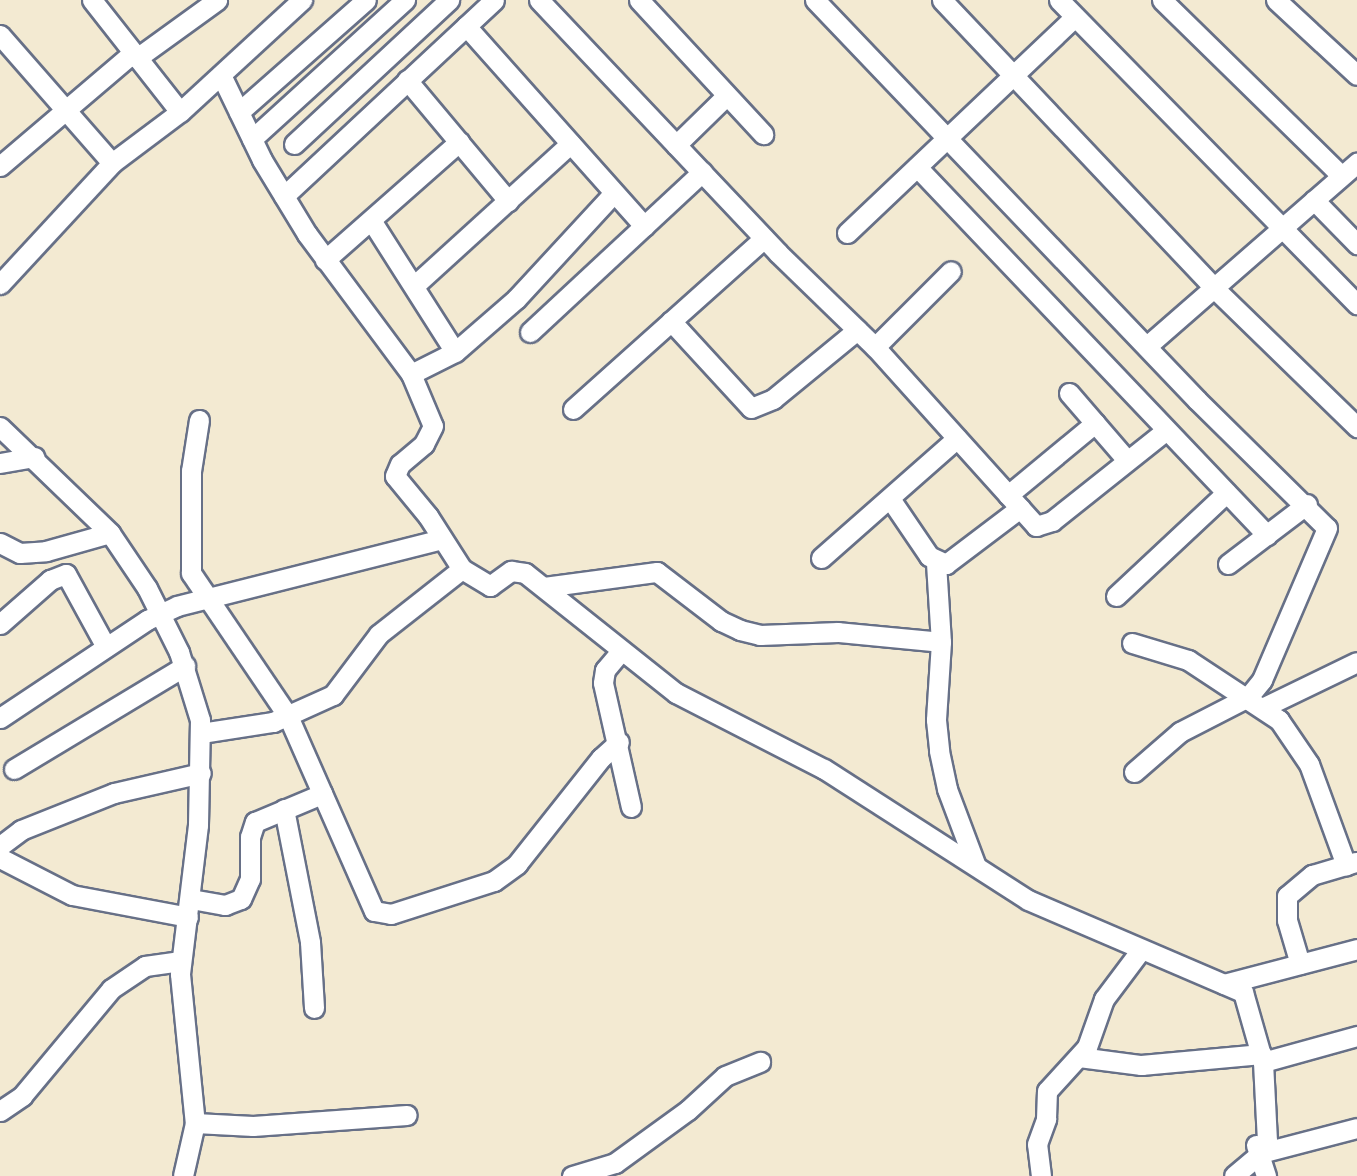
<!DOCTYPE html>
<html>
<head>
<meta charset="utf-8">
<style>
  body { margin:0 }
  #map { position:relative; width:1357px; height:1176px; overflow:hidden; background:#f3ead2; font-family:"Gentium Book Plus",serif }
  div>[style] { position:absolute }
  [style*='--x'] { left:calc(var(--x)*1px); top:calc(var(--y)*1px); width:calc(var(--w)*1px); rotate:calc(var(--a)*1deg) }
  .roads { filter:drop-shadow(2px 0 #677087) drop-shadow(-2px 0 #677087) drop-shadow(0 2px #677087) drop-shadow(0 -2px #677087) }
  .minor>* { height:19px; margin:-9.5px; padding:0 9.5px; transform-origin:9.5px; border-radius:9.5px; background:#fff }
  span { translate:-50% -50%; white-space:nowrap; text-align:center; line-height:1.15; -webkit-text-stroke:5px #fbf7ec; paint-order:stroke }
</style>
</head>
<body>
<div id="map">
  <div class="roads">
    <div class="minor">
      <div style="--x:92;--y:0;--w:142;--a:51.8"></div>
      <div style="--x:539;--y:0;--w:348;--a:46.6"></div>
      <div style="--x:778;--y:253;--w:135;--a:44.1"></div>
      <div style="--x:875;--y:347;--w:241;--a:48"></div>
      <div style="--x:1036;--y:526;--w:17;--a:-17"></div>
      <div style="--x:1052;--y:521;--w:144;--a:-38.5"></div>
      <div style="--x:639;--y:0;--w:183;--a:47.2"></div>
      <div style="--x:815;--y:0;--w:553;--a:46.32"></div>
      <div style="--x:1197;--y:400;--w:182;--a:44.6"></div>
      <div style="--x:1327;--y:528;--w:165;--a:113.2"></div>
      <div style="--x:1262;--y:680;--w:22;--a:129"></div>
      <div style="--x:1248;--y:697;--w:76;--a:152.8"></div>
      <div style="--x:1180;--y:732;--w:61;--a:139"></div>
      <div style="--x:942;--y:0;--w:395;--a:46.6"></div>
      <div style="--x:1213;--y:287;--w:201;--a:44.2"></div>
      <div style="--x:1059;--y:0;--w:426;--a:45.6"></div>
      <div style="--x:1162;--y:0;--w:250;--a:44.4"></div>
      <div style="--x:1276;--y:0;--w:110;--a:42.8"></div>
      <div style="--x:466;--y:26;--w:268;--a:48.3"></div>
      <div style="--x:0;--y:35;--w:170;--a:48.8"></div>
      <div style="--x:137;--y:58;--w:99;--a:-35.9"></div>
      <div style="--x:221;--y:75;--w:94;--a:64.2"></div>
      <div style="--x:262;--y:160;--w:87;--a:58.7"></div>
      <div style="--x:307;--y:234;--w:174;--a:53.4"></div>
      <div style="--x:411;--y:374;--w:56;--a:67.1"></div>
      <div style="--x:433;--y:426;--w:20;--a:117"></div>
      <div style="--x:424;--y:444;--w:31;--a:140"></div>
      <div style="--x:400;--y:464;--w:13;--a:113"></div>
      <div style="--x:395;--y:476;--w:52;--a:50.5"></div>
      <div style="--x:428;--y:516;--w:63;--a:57.3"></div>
      <div style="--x:462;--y:569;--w:33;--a:31"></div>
      <div style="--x:490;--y:586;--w:26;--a:-36"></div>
      <div style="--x:511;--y:571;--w:14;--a:8"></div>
      <div style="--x:525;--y:573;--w:193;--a:38.5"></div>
      <div style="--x:676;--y:693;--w:166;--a:27.2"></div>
      <div style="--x:824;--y:769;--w:242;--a:32.7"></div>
      <div style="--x:1028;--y:900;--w:234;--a:23.2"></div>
      <div style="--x:1243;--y:992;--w:73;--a:74.1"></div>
      <div style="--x:1263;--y:1062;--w:79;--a:87.1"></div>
      <div style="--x:1267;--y:1141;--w:13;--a:117"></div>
      <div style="--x:1261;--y:1153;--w:35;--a:140"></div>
      <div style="--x:407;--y:80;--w:158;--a:50.1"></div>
      <div style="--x:239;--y:112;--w:169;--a:-41.4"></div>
      <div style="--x:252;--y:139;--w:207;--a:-42.3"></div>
      <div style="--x:294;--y:144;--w:212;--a:-42.9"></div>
      <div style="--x:676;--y:145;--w:69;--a:-44.4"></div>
      <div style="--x:0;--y:166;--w:175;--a:-40.4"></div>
      <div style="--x:917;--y:167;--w:508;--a:46.44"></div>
      <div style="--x:284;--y:196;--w:287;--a:-43"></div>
      <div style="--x:1314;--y:200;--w:62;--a:45.7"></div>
      <div style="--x:371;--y:220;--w:156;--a:57.5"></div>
      <div style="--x:847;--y:233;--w:314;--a:-43.5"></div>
      <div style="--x:325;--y:260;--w:179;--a:-41.4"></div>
      <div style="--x:0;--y:284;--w:165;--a:-47.2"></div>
      <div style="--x:112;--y:163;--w:85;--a:-36.9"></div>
      <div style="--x:180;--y:112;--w:166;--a:-42.6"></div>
      <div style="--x:415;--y:285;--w:210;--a:-42.3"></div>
      <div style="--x:671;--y:321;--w:118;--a:47.4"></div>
      <div style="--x:751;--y:408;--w:24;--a:-22"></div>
      <div style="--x:773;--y:399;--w:109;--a:-39.4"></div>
      <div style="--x:530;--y:332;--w:235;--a:-42.9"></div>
      <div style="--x:1147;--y:346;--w:279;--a:-41.1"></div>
      <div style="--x:875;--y:347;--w:107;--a:-45"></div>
      <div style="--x:411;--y:374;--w:49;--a:-26.6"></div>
      <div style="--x:455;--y:352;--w:81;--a:-41"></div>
      <div style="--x:516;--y:299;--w:143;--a:-47.3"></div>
      <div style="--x:1069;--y:393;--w:87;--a:49.2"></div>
      <div style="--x:573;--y:409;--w:256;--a:-41.8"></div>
      <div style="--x:199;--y:420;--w:52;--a:98.9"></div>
      <div style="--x:191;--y:471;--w:102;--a:90"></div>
      <div style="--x:191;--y:573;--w:173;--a:55.9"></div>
      <div style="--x:288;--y:716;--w:213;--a:66.2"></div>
      <div style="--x:374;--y:911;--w:17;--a:10"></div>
      <div style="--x:391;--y:914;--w:108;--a:-17.8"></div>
      <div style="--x:494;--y:881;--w:29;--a:-36"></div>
      <div style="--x:517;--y:864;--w:135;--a:-51.6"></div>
      <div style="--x:601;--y:758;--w:24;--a:-42"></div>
      <div style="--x:0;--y:427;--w:153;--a:43.9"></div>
      <div style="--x:110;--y:533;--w:66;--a:56.1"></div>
      <div style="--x:147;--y:588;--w:72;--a:63.4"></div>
      <div style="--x:179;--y:652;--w:71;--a:72.8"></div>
      <div style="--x:200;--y:720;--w:105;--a:91.1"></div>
      <div style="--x:198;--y:825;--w:150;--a:96.9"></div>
      <div style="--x:180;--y:974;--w:150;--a:84.3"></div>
      <div style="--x:195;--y:1123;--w:54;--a:102.8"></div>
      <div style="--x:0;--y:463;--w:35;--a:-10"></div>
      <div style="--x:1008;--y:495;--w:113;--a:-39.6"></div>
      <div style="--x:891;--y:500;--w:68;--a:55.8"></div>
      <div style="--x:929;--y:556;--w:19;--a:25"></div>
      <div style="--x:946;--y:564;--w:93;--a:-37.1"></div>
      <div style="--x:0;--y:543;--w:22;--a:27"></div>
      <div style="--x:20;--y:553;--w:26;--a:-4"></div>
      <div style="--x:46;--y:551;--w:66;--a:-15.7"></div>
      <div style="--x:821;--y:558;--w:181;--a:-41.4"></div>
      <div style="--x:936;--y:563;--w:79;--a:86.4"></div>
      <div style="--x:941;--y:642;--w:78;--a:93.7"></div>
      <div style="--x:936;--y:720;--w:31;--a:84"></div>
      <div style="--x:939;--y:751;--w:39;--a:78"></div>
      <div style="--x:947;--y:789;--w:82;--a:69.4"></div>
      <div style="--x:1228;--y:564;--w:99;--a:-37.2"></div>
      <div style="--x:544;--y:587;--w:114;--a:-7.6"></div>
      <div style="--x:657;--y:572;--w:81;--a:37.4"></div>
      <div style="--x:721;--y:621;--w:21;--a:25"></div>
      <div style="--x:740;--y:630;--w:21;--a:14"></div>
      <div style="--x:760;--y:635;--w:78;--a:-2.2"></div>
      <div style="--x:838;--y:632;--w:103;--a:5.5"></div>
      <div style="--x:1116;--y:596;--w:151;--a:-43.1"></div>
      <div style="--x:0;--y:624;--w:67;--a:-41.3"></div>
      <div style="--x:50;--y:580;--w:17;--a:-21"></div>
      <div style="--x:66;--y:574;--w:83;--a:61.3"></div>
      <div style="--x:1132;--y:643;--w:59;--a:16.9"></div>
      <div style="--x:1188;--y:660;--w:109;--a:33.4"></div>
      <div style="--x:1279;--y:720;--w:53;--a:55.7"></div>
      <div style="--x:1309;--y:764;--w:108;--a:69.9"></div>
      <div style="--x:621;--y:651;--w:25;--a:130"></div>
      <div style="--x:605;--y:670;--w:13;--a:99"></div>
      <div style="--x:603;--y:683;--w:127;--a:77.3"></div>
      <div style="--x:1264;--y:707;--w:103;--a:-25.8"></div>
      <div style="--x:0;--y:718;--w:177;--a:-33.7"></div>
      <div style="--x:147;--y:620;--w:33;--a:-25"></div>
      <div style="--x:177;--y:606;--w:272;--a:-14.2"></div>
      <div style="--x:201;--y:733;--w:73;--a:-8.7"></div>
      <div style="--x:273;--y:722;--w:66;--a:-24.2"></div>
      <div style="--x:333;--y:695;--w:76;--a:-53"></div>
      <div style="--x:379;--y:634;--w:105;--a:-38.1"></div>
      <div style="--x:14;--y:769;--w:200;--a:-31.1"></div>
      <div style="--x:284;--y:809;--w:136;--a:78.9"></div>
      <div style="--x:310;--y:942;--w:66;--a:86.5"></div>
      <div style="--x:0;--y:846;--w:26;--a:-37"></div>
      <div style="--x:21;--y:830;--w:100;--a:-21.7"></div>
      <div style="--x:114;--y:793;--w:89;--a:-12.9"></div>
      <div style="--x:0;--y:858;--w:81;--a:27.2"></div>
      <div style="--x:72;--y:895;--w:118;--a:10.7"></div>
      <div style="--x:191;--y:899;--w:35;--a:10"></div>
      <div style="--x:225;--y:905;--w:17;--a:-21"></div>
      <div style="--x:241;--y:899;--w:22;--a:-66"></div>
      <div style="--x:250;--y:879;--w:42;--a:-90"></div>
      <div style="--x:250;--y:837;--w:16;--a:-72"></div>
      <div style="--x:255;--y:822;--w:73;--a:-22.7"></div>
      <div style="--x:1300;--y:964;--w:46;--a:-106.5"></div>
      <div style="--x:1287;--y:920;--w:24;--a:-90"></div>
      <div style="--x:1287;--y:896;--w:33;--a:-40"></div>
      <div style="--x:1312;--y:875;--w:46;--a:-16.5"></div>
      <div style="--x:1224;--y:984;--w:138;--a:-14.7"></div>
      <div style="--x:1079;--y:1057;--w:63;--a:7.4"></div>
      <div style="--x:1141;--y:1065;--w:121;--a:-5.2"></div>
      <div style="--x:1263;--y:1062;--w:98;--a:-15.5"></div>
      <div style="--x:0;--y:1111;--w:27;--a:-34"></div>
      <div style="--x:22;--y:1096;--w:139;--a:-50.2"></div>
      <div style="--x:111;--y:989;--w:41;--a:-34.1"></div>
      <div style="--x:145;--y:966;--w:36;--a:-8"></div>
      <div style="--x:195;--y:1123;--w:58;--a:3"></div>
      <div style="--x:253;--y:1126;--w:154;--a:-4.1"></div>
      <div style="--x:1256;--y:1145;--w:33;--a:72"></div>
      <div style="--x:1261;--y:1153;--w:99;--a:-14.6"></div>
      <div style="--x:572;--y:1176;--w:45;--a:-16.8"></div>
      <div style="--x:615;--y:1163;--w:90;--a:-36"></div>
      <div style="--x:688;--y:1110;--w:50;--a:-42.6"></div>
      <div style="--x:725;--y:1076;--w:38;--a:-22"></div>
      <div style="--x:1041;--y:1176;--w:32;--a:-97"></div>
      <div style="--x:1037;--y:1144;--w:27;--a:-70"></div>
      <div style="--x:1046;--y:1119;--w:28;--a:-88"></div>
      <div style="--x:1047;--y:1091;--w:59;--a:-47.7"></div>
      <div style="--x:1087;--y:1047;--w:51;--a:-70.5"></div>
      <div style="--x:1104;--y:999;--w:60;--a:-53.1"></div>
    </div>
  </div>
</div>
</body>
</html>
